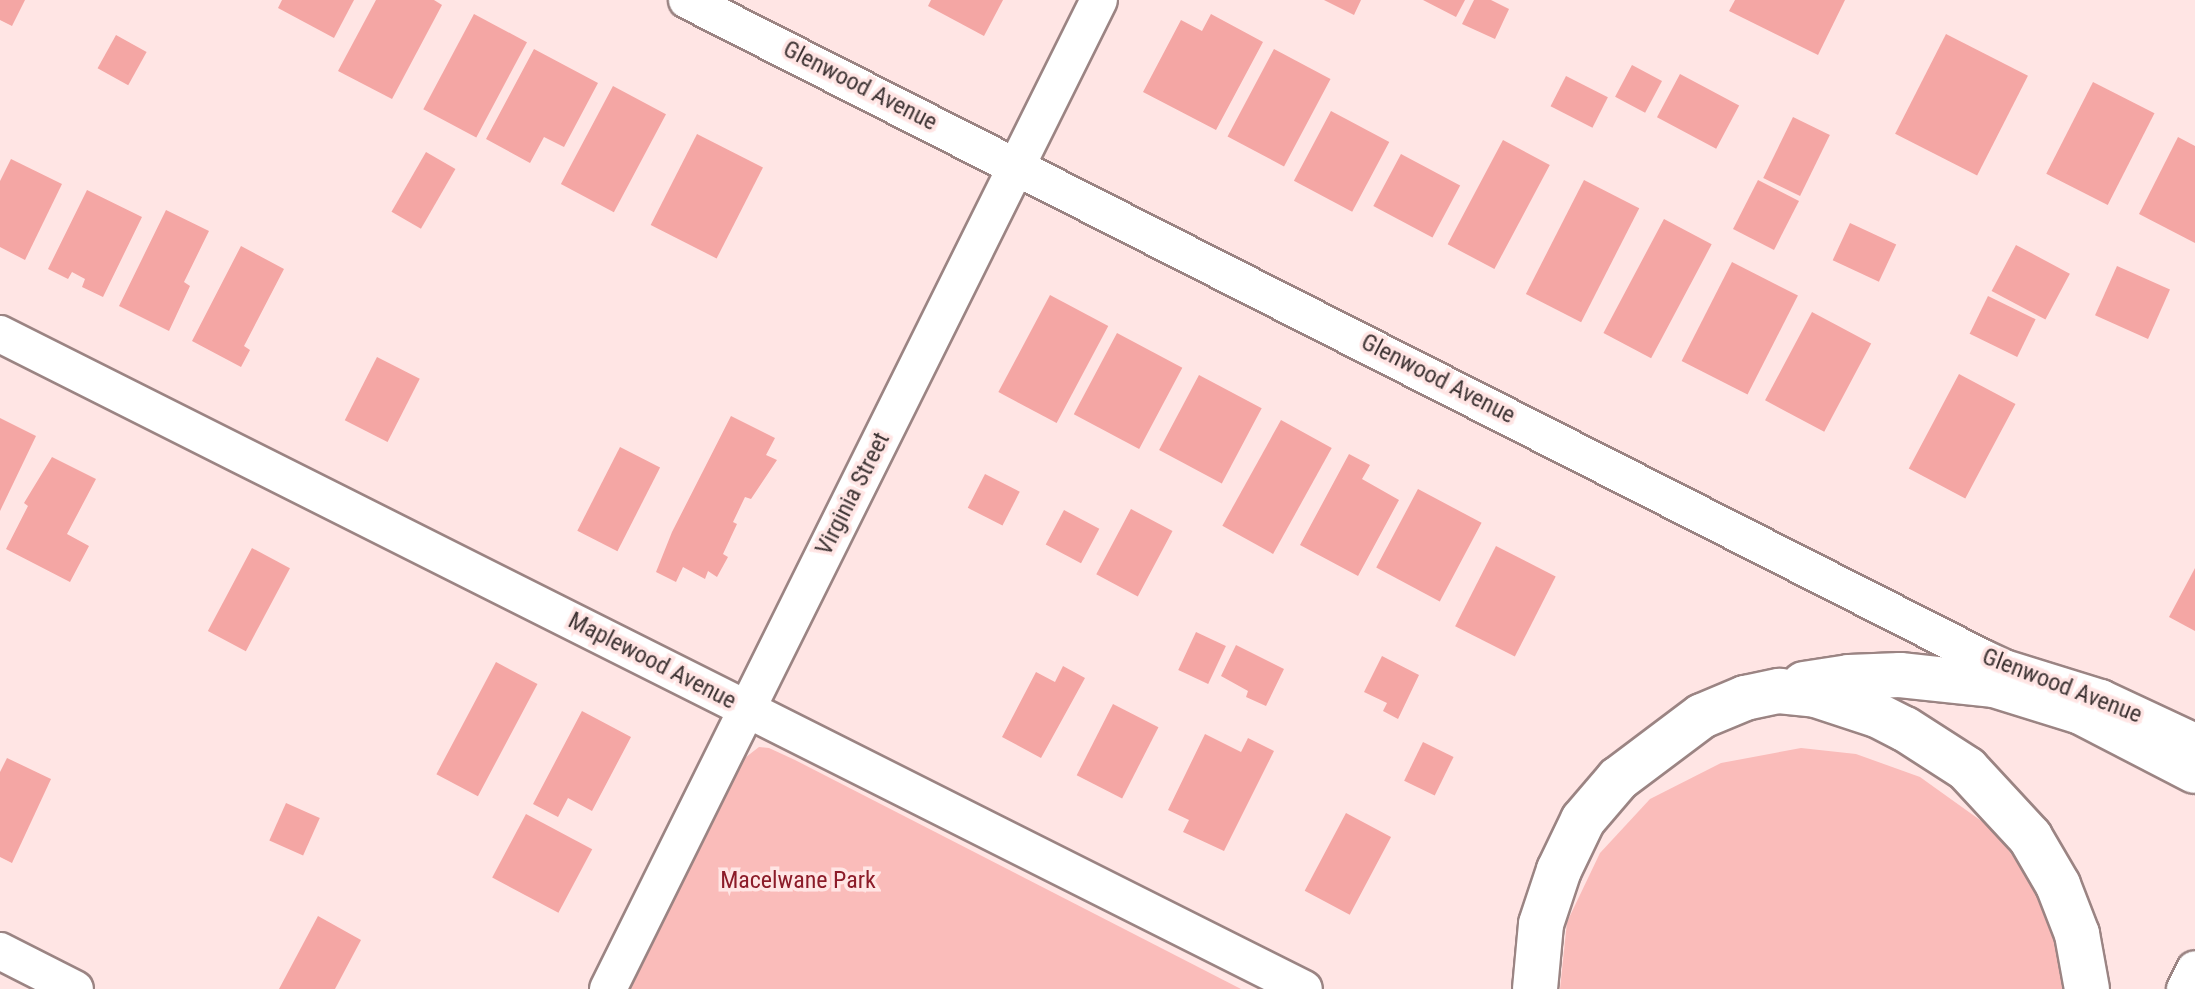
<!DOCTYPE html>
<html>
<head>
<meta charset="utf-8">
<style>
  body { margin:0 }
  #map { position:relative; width:2195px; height:989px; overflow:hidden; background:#ffe5e4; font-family:"Roboto Condensed",sans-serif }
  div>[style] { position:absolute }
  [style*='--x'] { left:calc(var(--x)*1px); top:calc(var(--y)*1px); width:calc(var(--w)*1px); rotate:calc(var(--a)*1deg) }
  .green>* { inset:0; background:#fabcba }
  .building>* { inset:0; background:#f4a6a4; transform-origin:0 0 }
  .roads { filter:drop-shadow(2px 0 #9b8483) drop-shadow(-2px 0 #9b8483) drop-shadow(0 2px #9b8483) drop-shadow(0 -2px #9b8483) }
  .minor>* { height:36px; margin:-18px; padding:0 18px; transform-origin:18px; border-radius:18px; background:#fff }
  .highway>* { height:44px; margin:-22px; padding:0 22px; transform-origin:22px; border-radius:22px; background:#fff }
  span { translate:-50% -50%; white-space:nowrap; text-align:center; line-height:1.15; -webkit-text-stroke:7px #ffe5e4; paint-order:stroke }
  .street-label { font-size:24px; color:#3f3535 }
  .park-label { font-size:24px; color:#8c1c29 }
</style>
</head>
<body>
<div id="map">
  <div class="green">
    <div style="clip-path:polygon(759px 747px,769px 748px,795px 760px,1241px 989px,626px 989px,737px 764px)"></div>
    <div style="clip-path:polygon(1801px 748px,1856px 754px,1920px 777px,1994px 830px,2031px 881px,2061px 946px,2070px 989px,1560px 989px,1567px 922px,1600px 853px,1650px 799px,1721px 763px)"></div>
  </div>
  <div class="building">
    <div style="clip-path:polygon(0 0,25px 0,12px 26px,0 20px)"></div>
    <div style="clip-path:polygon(282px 0,354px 0,334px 38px,278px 8px)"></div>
    <div style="clip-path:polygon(376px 0,434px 0,442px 5px,392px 99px,338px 71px)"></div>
    <div style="clip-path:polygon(931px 0,1003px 0,984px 36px,928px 6px)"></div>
    <div style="clip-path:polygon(1324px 0,1361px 0,1354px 15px)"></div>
    <div style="clip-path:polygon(1423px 0,1465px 0,1456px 17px)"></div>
    <div style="clip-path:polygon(1474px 0,1491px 0,1509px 9px,1495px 39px,1462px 24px)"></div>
    <div style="clip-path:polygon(1735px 0,1845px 0,1818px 55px,1729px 11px)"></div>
    <div style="left:474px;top:14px;width:60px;height:108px;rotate:28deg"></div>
    <div style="clip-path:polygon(1211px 14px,1263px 42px,1216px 130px,1143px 92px,1181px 20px,1202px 31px)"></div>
    <div style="left:1946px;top:34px;width:92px;height:112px;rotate:27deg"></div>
    <div style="left:116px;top:35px;width:35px;height:38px;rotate:29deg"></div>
    <div style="clip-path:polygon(534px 49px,598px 83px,564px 147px,544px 137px,530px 163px,486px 139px)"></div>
    <div style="left:1274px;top:49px;width:64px;height:99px;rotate:28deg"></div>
    <div style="left:1632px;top:65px;width:34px;height:36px;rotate:28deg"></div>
    <div style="left:1680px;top:74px;width:67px;height:49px;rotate:28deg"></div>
    <div style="left:1566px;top:76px;width:47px;height:34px;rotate:27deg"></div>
    <div style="left:2093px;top:82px;width:69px;height:103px;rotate:27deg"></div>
    <div style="left:613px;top:86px;width:60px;height:111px;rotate:28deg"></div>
    <div style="left:1331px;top:111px;width:66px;height:79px;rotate:28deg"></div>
    <div style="left:1793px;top:117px;width:41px;height:68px;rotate:26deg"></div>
    <div style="left:697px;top:134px;width:74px;height:102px;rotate:27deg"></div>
    <div style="clip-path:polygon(2178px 137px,2195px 146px,2195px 243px,2139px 214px)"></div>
    <div style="left:1503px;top:140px;width:53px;height:118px;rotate:28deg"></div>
    <div style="left:426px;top:152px;width:34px;height:69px;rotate:30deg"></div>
    <div style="left:1401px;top:154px;width:67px;height:59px;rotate:28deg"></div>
    <div style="clip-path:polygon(11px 159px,62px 184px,25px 260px,0 247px,0 181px)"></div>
    <div style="left:1584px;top:180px;width:62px;height:128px;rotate:27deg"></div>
    <div style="left:1758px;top:180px;width:46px;height:55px;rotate:27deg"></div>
    <div style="clip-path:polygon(87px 190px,142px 217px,103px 297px,82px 287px,85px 279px,72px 272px,68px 279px,48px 269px)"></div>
    <div style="clip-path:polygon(166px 210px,209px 231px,184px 282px,190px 286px,169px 331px,119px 306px)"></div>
    <div style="left:1664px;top:219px;width:54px;height:129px;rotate:28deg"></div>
    <div style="left:1850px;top:223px;width:51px;height:41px;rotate:25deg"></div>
    <div style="left:2016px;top:245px;width:61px;height:52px;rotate:28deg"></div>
    <div style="clip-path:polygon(241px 246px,284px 269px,244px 346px,250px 350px,241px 367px,192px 341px)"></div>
    <div style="left:1732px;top:262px;width:74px;height:111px;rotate:27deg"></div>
    <div style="left:2117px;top:266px;width:58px;height:54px;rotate:24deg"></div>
    <div style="left:1050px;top:295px;width:66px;height:110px;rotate:28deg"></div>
    <div style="left:1988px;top:296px;width:53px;height:42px;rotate:26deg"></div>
    <div style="left:1812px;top:312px;width:67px;height:100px;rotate:28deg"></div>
    <div style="left:1117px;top:333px;width:74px;height:92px;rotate:28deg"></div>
    <div style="left:377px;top:357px;width:48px;height:71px;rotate:27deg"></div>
    <div style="left:1959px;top:374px;width:64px;height:107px;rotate:28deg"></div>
    <div style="left:1199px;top:375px;width:71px;height:85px;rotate:28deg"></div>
    <div style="clip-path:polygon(731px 416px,775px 438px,766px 455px,777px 460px,751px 499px,745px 497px,733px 522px,737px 524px,723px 554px,728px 557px,717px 577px,708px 571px,705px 579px,683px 567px,676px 582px,656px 572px,672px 532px)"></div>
    <div style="clip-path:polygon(0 418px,36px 436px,0 511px)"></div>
    <div style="left:1281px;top:420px;width:58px;height:121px;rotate:29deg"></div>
    <div style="left:620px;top:447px;width:45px;height:94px;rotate:27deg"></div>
    <div style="clip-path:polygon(1349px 454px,1370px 465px,1362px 479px,1399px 500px,1358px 576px,1300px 545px)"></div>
    <div style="clip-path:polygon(52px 457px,96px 479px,67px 534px,89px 546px,70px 582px,6px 549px,28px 506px,24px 503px)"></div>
    <div style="left:985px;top:474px;width:39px;height:38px;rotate:27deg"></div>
    <div style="left:1418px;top:489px;width:72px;height:89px;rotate:28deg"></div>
    <div style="left:1131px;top:509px;width:47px;height:74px;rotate:28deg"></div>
    <div style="left:1064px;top:510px;width:40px;height:39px;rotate:28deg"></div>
    <div style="left:1496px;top:546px;width:67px;height:90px;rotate:27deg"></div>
    <div style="left:252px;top:548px;width:43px;height:94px;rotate:28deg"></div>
    <div style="clip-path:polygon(2195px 568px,2195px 631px,2169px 617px)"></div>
    <div style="left:1196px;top:632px;width:33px;height:42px;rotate:25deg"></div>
    <div style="clip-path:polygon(1236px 645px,1284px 669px,1266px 706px,1246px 697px,1248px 691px,1221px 676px)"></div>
    <div style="clip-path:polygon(1382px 656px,1419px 675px,1398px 719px,1383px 711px,1387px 703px,1364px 692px)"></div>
    <div style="left:496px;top:662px;width:47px;height:127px;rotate:28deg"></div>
    <div style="clip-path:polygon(1063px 666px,1085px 678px,1041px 758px,1002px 737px,1036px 672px,1055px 682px)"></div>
    <div style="left:1113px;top:704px;width:51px;height:80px;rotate:27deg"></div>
    <div style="clip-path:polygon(582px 711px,631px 737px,592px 811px,568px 798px,558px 817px,533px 804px)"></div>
    <div style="clip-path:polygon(1205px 734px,1241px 752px,1248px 738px,1274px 751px,1224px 851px,1183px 832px,1189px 820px,1168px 810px)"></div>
    <div style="left:1423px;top:742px;width:34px;height:43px;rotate:26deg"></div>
    <div style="clip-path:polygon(7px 758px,51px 779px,12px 863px,0 857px,0 772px)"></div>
    <div style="left:286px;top:803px;width:37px;height:41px;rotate:24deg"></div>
    <div style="left:1346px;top:813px;width:51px;height:88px;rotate:28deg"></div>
    <div style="left:526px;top:814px;width:75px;height:72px;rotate:28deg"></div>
    <div style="clip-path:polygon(318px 916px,361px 940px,335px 989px,279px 989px)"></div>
  </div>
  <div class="roads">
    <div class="minor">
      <div style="--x:687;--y:0;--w:1453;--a:26.92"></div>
      <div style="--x:1983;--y:658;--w:23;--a:25"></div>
      <div style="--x:2004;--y:668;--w:102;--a:17.2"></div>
      <div style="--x:2101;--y:698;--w:104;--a:25.1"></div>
      <div style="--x:0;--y:334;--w:1459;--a:26.67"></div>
      <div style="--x:0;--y:951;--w:84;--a:26.9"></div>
      <div style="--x:608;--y:989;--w:1104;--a:-63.6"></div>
      <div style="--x:2185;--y:989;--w:22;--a:-63"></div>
    </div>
    <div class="highway">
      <div style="--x:1804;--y:684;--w:46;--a:-8.8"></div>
      <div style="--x:1849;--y:677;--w:51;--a:-2.2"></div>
      <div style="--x:1900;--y:675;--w:95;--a:6.1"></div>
      <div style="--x:1994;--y:685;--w:91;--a:17.2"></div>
      <div style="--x:2081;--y:712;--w:128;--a:27.4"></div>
      <div style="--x:1535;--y:989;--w:65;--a:-84.7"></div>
      <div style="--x:1541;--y:924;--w:57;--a:-71.6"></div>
      <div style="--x:1559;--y:870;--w:55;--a:-64.4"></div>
      <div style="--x:1583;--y:820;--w:54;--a:-49.5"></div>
      <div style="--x:1618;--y:779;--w:105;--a:-36.9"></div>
      <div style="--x:1702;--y:716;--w:47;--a:-22.7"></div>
      <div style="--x:1745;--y:698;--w:35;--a:-12"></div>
      <div style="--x:1779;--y:691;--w:37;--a:6"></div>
      <div style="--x:1816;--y:695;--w:64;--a:18.2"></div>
      <div style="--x:1877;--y:715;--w:31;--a:27"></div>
      <div style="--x:1905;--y:729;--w:74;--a:32.8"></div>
      <div style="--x:1967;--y:769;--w:93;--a:47.2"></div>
      <div style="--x:2030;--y:837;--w:56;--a:59.7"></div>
      <div style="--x:2058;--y:885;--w:53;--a:68.8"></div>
      <div style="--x:2077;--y:934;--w:56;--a:79.7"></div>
    </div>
  </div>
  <div class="street-label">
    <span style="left:860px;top:86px;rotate:27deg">Glenwood Avenue</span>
    <span style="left:1438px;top:379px;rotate:27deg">Glenwood Avenue</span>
    <span style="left:853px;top:494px;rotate:-63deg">Virginia Street</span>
    <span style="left:652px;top:661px;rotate:27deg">Maplewood Avenue</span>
    <span style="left:2062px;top:686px;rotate:21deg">Glenwood Avenue</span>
  </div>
  <div class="park-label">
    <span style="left:798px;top:881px">Macelwane Park</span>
  </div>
</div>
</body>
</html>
